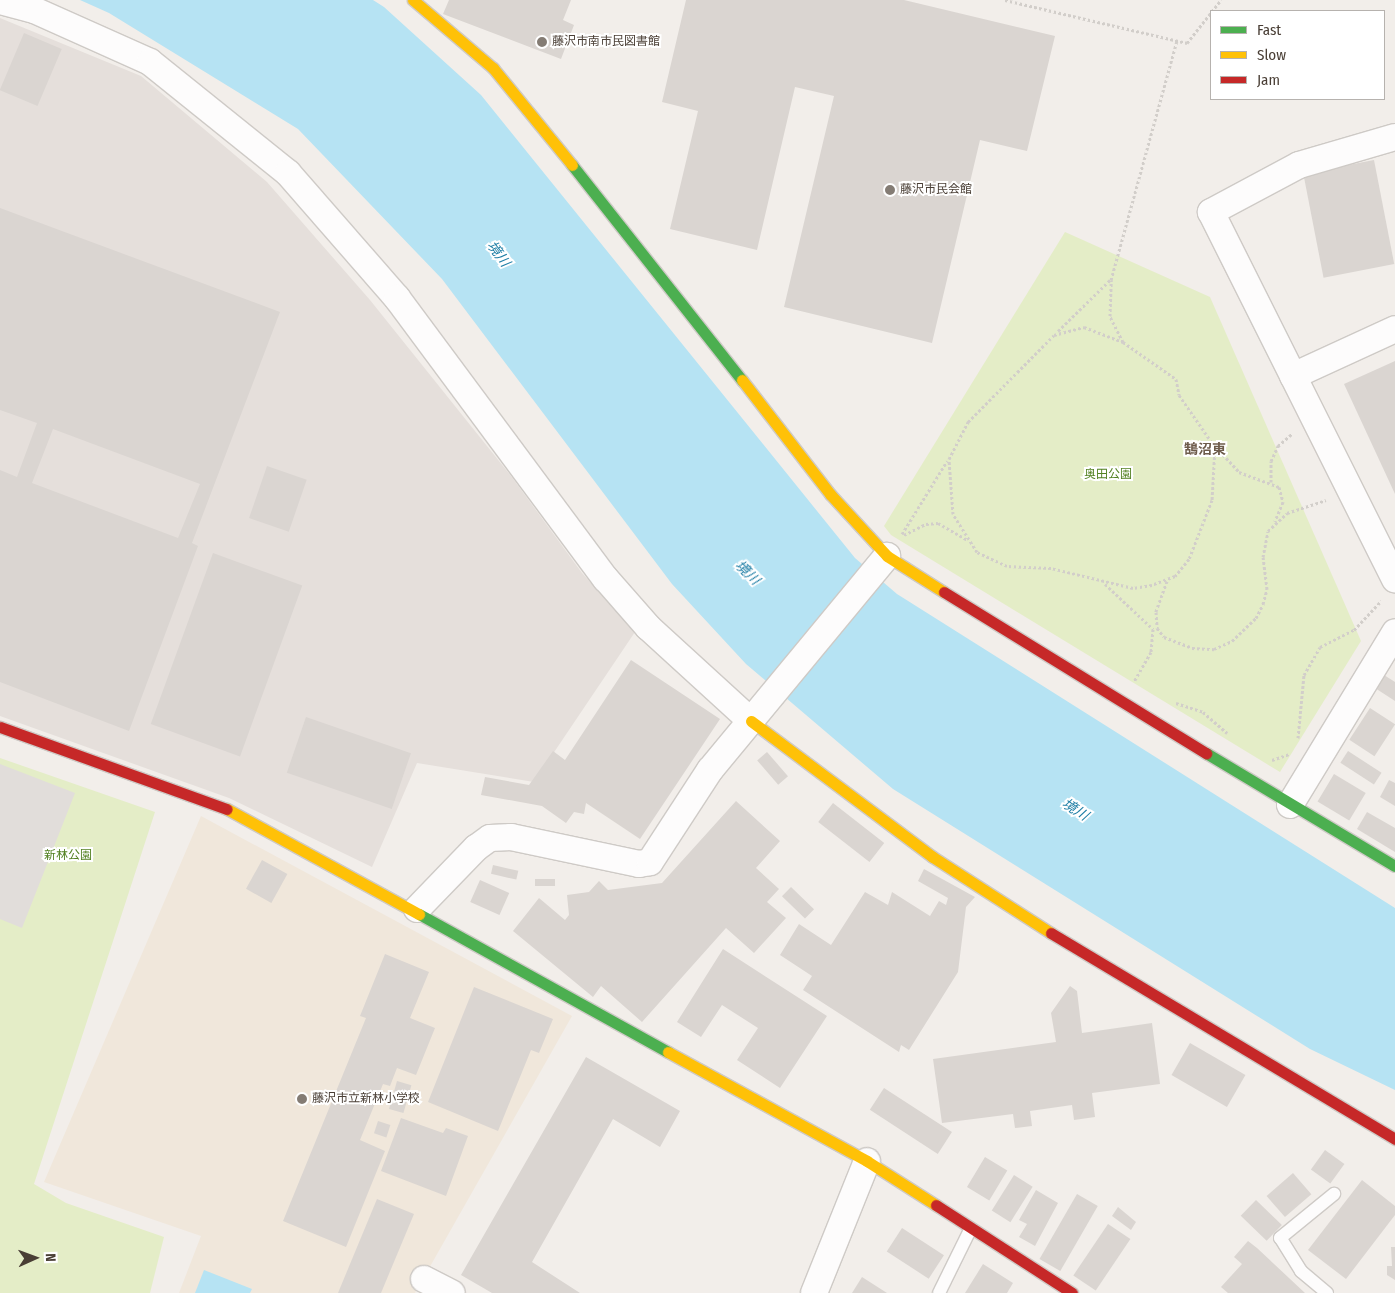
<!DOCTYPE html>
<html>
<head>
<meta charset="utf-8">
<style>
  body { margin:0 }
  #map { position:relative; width:1395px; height:1293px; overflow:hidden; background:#f2eeea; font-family:"Fira Sans Condensed","Noto Sans JP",sans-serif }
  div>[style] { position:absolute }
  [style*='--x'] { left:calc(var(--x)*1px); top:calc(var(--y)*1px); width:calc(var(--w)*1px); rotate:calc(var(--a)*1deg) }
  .industrial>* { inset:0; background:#e5dfdb }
  .education>* { inset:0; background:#f0e7db }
  .green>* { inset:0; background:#e4edc7 }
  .parking>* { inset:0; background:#e1ddda }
  .water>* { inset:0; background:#b6e3f3 }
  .building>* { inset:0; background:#dad5d1; transform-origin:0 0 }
  .path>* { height:3px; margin-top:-1.5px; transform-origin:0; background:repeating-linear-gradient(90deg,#d2ceca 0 2.5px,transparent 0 5px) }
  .roads { filter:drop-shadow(1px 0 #cecac6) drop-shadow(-1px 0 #cecac6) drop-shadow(0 1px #cecac6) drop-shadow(0 -1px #cecac6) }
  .lane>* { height:12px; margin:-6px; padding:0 6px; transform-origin:6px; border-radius:6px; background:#fdfcfc }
  .street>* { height:26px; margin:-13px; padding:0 13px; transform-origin:13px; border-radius:13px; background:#fdfcfc }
  .fast>* { height:11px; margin:-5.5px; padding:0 5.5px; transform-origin:5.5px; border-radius:5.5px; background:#4caf50 }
  .slow>* { height:11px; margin:-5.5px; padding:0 5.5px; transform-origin:5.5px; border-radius:5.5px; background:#ffc107 }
  .jam>* { height:11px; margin:-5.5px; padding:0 5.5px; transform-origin:5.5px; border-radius:5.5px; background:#c62828 }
  .dots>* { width:14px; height:14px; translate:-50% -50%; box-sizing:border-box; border:2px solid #fff; border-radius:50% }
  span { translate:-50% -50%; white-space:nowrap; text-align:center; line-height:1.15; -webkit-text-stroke:4px #fff; paint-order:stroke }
  .poi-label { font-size:12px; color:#493e35 }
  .left { translate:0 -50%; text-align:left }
  .park-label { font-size:12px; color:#528122 }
  .water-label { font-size:14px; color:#207fa6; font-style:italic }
  .neighbourhood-label { font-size:14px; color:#6d5b4b; font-weight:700 }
  .legend { position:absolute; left:1210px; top:10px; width:175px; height:90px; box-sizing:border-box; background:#fff; border:1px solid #b6b2ae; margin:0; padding:6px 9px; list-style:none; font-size:15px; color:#493e35 }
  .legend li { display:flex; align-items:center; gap:10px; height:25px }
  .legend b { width:25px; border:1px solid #b6b2ae }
  .north { position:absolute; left:10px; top:1233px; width:50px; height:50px; -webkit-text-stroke:4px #fff; paint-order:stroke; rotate:88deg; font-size:14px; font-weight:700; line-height:20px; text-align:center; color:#493e35 }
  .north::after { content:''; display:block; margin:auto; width:18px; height:22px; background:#493e35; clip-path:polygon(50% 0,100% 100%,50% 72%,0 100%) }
</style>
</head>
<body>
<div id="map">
  <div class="industrial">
    <div style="clip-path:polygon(0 18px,141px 76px,267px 182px,370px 300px,511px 476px,582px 573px,635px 632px,534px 782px,417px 763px,372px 867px,229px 798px,0 716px)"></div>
  </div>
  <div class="education">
    <div style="clip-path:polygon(201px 816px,572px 1016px,415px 1293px,179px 1293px,201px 1236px,44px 1182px)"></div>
  </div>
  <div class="green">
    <div style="clip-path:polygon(1065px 232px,1210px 297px,1361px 641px,1280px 772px,891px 535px,884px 526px)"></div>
    <div style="clip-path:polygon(0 758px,155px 812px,34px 1184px,66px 1203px,164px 1237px,150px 1293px,0 1293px)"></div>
  </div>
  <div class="parking">
    <div style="clip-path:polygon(0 764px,75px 793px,22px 928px,0 919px)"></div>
  </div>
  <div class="water">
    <div style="clip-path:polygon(80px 0,373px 0,384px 7px,481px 95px,855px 558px,897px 594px,1395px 908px,1395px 1090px,1310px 1049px,893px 789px,746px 664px,672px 584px,442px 279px,298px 129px,109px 13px)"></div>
    <div style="clip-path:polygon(204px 1270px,252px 1289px,250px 1293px,195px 1293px)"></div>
  </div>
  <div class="building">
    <div style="clip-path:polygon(449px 0,571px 0,563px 20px,574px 25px,561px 59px,443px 14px)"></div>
    <div style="clip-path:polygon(686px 0,904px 0,1055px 36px,1027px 151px,980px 140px,932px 343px,784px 307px,834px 96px,795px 87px,757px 250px,670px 229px,698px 111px,662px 102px)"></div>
    <div style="left:24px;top:33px;width:41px;height:62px;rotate:23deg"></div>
    <div style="left:1374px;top:160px;width:106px;height:72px;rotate:79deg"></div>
    <div style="clip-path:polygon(evenodd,0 208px,280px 312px,192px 543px,198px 546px,129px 731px,0 682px,0 470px,17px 477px,37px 423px,0 410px,0 208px,53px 429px,200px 484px,178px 538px,32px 483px,53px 429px)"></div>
    <div style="clip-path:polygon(1395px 361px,1395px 494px,1344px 384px)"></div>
    <div style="left:267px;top:466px;width:42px;height:55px;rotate:19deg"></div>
    <div style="left:213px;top:553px;width:95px;height:182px;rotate:20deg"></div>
    <div style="clip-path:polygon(631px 660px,720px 719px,640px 839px,586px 803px,584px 814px,574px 812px,566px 823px,542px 806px,481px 795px,485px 777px,529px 785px,553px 751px,565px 760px)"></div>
    <div style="clip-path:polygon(1384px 675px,1395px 682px,1395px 701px,1375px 688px)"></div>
    <div style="left:1370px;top:708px;width:30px;height:38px;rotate:33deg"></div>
    <div style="left:306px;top:717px;width:111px;height:59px;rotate:19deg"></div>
    <div style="left:1348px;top:751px;width:40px;height:14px;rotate:33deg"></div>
    <div style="left:767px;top:752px;width:32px;height:13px;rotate:49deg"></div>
    <div style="left:1334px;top:774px;width:37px;height:32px;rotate:31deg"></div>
    <div style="clip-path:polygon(1389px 780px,1395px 783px,1395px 806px,1380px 797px)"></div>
    <div style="clip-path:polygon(736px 801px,780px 841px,756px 868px,779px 889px,767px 902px,786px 918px,754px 953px,726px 928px,642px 1022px,601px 986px,593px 997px,513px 931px,539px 898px,565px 920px,569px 915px,567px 895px,589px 892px,599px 881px,608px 890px,662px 883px)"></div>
    <div style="left:833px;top:803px;width:65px;height:24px;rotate:38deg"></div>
    <div style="clip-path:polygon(1367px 812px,1395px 828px,1395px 852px,1357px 829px)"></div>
    <div style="left:262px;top:860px;width:29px;height:33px;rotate:29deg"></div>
    <div style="left:493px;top:865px;width:26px;height:9px;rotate:13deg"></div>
    <div style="clip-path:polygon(924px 869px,975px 897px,966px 907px,958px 972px,909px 1050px,901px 1045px,899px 1052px,803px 990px,812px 976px,780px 955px,799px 924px,831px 945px,865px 892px,888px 905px,892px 892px,930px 916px,939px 901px,946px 905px,948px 898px,918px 881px)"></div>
    <div style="left:535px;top:879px;width:20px;height:7px"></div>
    <div style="left:480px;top:880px;width:32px;height:24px;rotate:24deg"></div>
    <div style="left:791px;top:887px;width:32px;height:13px;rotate:44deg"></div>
    <div style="clip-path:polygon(723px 949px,827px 1016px,780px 1088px,737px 1060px,758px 1028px,722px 1005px,701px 1037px,677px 1022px)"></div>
    <div style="clip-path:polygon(385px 954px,429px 972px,410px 1018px,435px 1028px,416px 1075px,397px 1068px,390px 1086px,383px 1084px,360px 1140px,385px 1151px,346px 1247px,283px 1221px,366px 1018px,360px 1016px)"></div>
    <div style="clip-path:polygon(1070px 986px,1077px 991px,1082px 1033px,1152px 1023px,1160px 1084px,1092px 1093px,1095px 1117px,1074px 1120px,1072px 1105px,1030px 1111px,1032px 1126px,1015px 1128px,1013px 1114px,942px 1123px,933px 1059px,1056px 1042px,1051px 1013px)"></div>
    <div style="clip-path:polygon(474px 987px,553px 1019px,539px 1053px,531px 1050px,498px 1131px,428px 1102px)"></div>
    <div style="left:1190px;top:1043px;width:64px;height:37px;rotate:30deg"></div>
    <div style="clip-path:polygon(586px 1057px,680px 1111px,660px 1147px,613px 1119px,532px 1262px,580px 1293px,492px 1293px,461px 1275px)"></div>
    <div style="left:397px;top:1081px;width:15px;height:29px;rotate:16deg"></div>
    <div style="left:884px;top:1088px;width:81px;height:26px;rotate:33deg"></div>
    <div style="clip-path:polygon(401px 1118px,443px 1133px,446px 1128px,468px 1136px,446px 1196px,381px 1171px)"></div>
    <div style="left:378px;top:1121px;width:13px;height:13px;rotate:18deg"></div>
    <div style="left:1325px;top:1150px;width:24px;height:24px;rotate:36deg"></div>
    <div style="left:985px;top:1157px;width:26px;height:35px;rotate:31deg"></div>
    <div style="left:1293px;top:1173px;width:28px;height:35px;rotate:49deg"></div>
    <div style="left:1014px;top:1175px;width:22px;height:42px;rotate:32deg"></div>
    <div style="clip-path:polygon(1362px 1180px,1395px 1206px,1395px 1215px,1346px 1279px,1308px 1250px)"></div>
    <div style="clip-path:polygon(1036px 1190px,1058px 1203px,1035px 1246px,1019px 1237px,1027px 1224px,1019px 1220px)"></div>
    <div style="left:1077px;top:1194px;width:24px;height:75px;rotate:30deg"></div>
    <div style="clip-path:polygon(377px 1199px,414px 1214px,381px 1293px,338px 1293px)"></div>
    <div style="left:1256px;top:1200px;width:36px;height:22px;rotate:44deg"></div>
    <div style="clip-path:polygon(1118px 1207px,1136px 1222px,1131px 1230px,1112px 1216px)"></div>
    <div style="left:1108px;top:1224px;width:27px;height:62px;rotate:34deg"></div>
    <div style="left:902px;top:1228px;width:50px;height:28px;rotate:33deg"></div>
    <div style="clip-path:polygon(1248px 1241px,1257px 1248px,1305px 1293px,1228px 1293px,1221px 1287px,1242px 1264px,1234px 1257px)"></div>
    <div style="clip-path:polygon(1391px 1247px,1395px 1247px,1395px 1280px,1387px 1275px,1387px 1266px,1392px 1266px)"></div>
    <div style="clip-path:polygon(983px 1264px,1013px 1283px,1007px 1293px,965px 1293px)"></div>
    <div style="clip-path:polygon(862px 1277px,887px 1293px,852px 1293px)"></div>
  </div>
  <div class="path">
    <div style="--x:1005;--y:0;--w:187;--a:13.3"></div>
    <div style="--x:1187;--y:43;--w:55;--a:-51.7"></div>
    <div style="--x:1084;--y:327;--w:42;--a:21"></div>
    <div style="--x:1123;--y:342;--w:65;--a:34.9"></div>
    <div style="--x:1176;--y:379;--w:16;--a:79"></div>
    <div style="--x:1179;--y:395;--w:63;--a:55.3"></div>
    <div style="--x:1215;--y:447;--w:53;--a:93.2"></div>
    <div style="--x:1212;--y:500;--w:63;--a:111.3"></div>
    <div style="--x:1189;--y:559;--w:22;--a:129"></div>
    <div style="--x:1175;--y:576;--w:25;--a:159"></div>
    <div style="--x:1152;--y:585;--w:19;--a:171"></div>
    <div style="--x:1133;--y:588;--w:84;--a:-166.3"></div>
    <div style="--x:1051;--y:568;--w:44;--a:-177.4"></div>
    <div style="--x:1007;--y:566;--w:33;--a:-155"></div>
    <div style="--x:977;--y:552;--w:45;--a:-122.3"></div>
    <div style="--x:953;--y:514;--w:55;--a:-94.2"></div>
    <div style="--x:949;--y:459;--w:42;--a:-62.8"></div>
    <div style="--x:968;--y:422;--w:122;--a:-45.3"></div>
    <div style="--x:1054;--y:335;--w:31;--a:-15"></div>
    <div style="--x:1058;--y:331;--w:73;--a:-44.4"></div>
    <div style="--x:1123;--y:342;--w:29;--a:-117"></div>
    <div style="--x:1110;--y:316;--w:36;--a:-88"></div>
    <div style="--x:1111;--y:280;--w:248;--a:-74.6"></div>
    <div style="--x:1216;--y:447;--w:34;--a:47"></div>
    <div style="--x:1239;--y:472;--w:43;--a:20.6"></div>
    <div style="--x:1279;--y:487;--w:16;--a:75"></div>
    <div style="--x:1283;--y:502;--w:21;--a:113"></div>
    <div style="--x:1271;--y:482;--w:21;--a:-90"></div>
    <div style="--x:1271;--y:461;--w:17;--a:-65"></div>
    <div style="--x:1278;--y:446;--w:18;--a:-41"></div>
    <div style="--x:902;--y:534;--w:86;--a:-58.3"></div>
    <div style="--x:904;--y:535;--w:25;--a:-27"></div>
    <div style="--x:926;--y:524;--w:12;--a:-5"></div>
    <div style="--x:938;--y:523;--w:34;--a:30"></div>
    <div style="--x:1167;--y:581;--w:33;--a:110"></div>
    <div style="--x:1156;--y:612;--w:16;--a:86"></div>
    <div style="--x:1157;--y:628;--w:11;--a:52"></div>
    <div style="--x:1164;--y:637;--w:30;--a:21"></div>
    <div style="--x:1192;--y:648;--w:22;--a:3"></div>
    <div style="--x:1214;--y:649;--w:20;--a:-24"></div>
    <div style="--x:1232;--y:641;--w:33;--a:-44"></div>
    <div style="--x:1256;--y:618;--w:16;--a:-63"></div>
    <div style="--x:1263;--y:604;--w:16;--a:-75"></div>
    <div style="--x:1267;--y:589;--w:32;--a:-97"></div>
    <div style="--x:1263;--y:557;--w:26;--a:-79"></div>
    <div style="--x:1268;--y:531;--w:26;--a:-43"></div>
    <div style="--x:1287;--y:513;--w:41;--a:-18.4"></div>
    <div style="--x:1105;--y:584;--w:66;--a:43.2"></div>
    <div style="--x:1153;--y:629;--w:23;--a:95"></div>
    <div style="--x:1151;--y:652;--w:34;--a:120"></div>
    <div style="--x:1176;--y:703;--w:28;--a:18"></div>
    <div style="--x:1203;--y:712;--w:32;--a:41"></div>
    <div style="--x:1298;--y:738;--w:63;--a:-84.6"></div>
    <div style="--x:1304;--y:675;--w:32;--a:-60"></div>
    <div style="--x:1320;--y:647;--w:38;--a:-27"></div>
    <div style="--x:1354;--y:630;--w:40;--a:-47"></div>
    <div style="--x:1272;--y:760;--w:18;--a:-19"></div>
  </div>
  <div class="roads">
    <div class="lane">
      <div style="--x:939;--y:1293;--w:70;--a:-63.8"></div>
      <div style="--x:1327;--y:1293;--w:34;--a:-140"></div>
      <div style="--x:1301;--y:1271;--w:39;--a:-122"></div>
      <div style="--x:1280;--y:1238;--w:70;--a:-39.2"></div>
    </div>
    <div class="street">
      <div style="--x:0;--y:1;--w:35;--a:15"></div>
      <div style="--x:34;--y:10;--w:127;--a:24.1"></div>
      <div style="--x:150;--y:62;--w:177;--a:38.8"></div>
      <div style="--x:288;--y:173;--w:166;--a:48.9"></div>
      <div style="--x:397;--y:298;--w:350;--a:53.4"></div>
      <div style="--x:606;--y:579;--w:64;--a:48.8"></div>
      <div style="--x:648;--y:627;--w:139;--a:42.4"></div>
      <div style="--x:1395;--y:137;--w:100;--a:163.7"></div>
      <div style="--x:1299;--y:165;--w:100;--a:151.9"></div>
      <div style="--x:1211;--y:212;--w:411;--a:63.4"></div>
      <div style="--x:1293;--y:376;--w:112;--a:-24.7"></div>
      <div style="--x:1290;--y:805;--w:202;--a:-58.7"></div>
      <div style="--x:417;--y:909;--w:85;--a:-46"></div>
      <div style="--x:476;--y:848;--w:17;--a:-36"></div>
      <div style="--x:490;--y:838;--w:21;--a:-3"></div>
      <div style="--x:511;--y:837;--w:131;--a:11.9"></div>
      <div style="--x:639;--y:864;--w:11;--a:-10"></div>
      <div style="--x:650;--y:862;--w:110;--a:-56.9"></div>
      <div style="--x:710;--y:770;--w:278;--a:-50.4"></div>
      <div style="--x:424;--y:1279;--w:31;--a:27"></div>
      <div style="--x:814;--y:1293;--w:142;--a:-68.1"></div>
    </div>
    <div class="fast">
      <div style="--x:572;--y:165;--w:274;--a:51.7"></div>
      <div style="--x:1206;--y:753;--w:220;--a:30.9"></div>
      <div style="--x:419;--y:914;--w:285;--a:29"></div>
    </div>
    <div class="slow">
      <div style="--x:413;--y:0;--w:105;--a:40.4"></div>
      <div style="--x:493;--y:68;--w:125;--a:50.8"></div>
      <div style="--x:742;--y:380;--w:144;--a:52.3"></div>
      <div style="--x:830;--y:494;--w:84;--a:47.4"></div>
      <div style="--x:887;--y:556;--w:67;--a:32.3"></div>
      <div style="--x:751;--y:721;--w:227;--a:36.8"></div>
      <div style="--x:933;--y:857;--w:140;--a:32.8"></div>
      <div style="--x:227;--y:809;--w:219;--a:28.7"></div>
      <div style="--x:668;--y:1052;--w:227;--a:28.7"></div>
      <div style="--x:867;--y:1161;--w:82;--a:32.5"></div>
    </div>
    <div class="jam">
      <div style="--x:944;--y:592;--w:308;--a:31.6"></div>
      <div style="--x:0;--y:727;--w:241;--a:19.9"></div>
      <div style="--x:1051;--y:933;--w:401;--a:30.9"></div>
      <div style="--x:936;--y:1205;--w:162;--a:32.9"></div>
    </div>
  </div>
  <div class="dots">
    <div style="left:542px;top:42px;background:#847c74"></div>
    <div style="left:890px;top:190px;background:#847c74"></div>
    <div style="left:302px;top:1099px;background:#847c74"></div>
  </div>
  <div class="poi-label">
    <span class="left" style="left:552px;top:42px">藤沢市南市民図書館</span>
    <span class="left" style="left:900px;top:190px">藤沢市民会館</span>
    <span class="left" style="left:312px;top:1099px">藤沢市立新林小学校</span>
  </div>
  <div class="park-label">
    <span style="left:1108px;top:475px">奥田公園</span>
    <span style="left:68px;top:856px">新林公園</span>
  </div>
  <div class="water-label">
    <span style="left:498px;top:254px;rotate:53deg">境川</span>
    <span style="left:747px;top:573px;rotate:44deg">境川</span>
    <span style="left:1075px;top:810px;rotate:33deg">境川</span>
  </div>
  <div class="neighbourhood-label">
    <span style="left:1205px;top:450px">鵠沼東</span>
  </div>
  <ul class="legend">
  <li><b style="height:6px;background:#4caf50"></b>Fast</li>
  <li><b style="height:6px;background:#ffc107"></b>Slow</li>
  <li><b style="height:6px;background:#c62828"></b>Jam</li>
  </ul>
  <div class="north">N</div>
</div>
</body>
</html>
